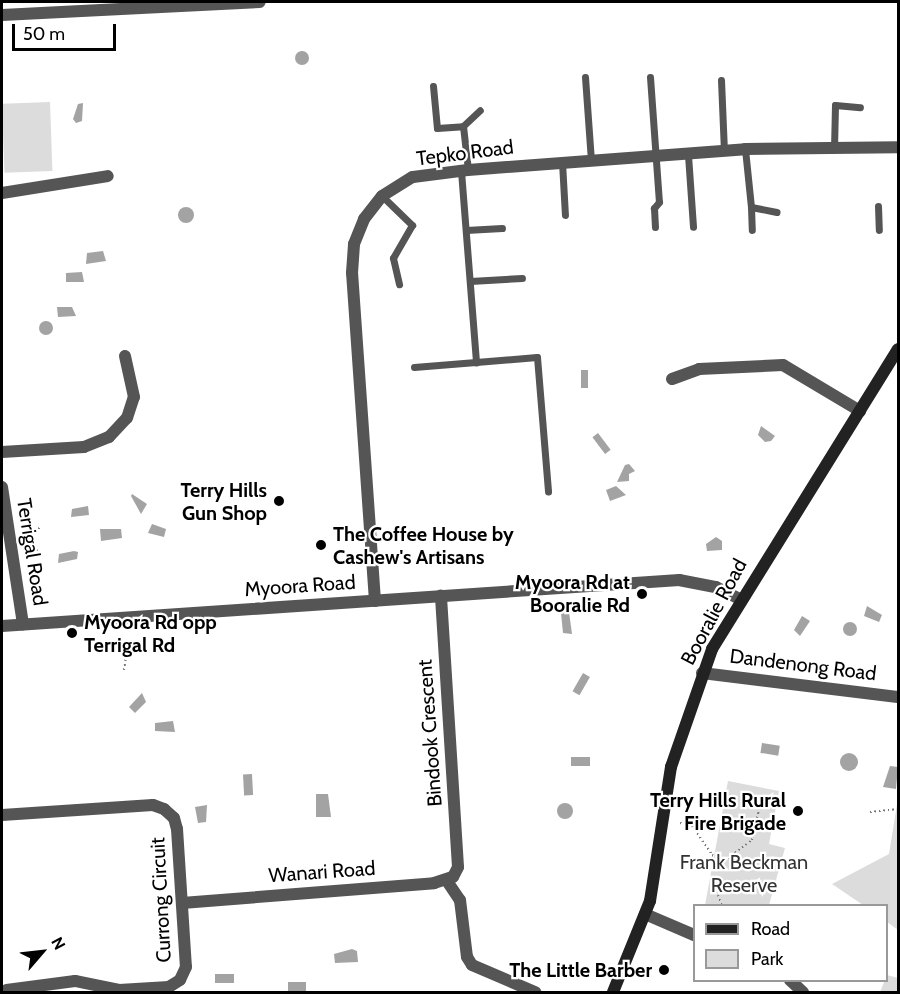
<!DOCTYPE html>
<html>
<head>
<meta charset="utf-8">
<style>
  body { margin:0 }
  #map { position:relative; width:900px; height:994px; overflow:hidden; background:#fff; font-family:Cabin,sans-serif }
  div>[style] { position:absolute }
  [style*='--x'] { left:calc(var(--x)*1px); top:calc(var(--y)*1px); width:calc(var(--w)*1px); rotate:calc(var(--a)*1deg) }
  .green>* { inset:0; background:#dcdcdc; transform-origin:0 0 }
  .water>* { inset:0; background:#a3a3a3; transform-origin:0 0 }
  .round { border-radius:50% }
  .path>* { height:2px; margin-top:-1px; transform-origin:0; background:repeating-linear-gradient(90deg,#777 0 1.5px,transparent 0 4.5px) }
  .lane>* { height:7px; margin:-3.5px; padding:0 3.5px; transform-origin:3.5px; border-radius:3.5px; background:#555 }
  .street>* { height:12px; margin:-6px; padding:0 6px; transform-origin:6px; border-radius:6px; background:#555 }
  .secondary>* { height:12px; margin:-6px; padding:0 6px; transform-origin:6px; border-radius:6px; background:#222 }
  .dots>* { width:16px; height:16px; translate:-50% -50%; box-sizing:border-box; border:3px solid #fff; border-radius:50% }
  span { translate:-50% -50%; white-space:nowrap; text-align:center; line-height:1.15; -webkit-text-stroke:4.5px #fff; paint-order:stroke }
  .street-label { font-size:20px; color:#000 }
  .poi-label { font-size:20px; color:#000; font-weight:700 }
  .right { translate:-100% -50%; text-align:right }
  .left { translate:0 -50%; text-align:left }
  .park-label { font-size:20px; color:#333 }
  .frame { position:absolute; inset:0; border:3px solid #000; pointer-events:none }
  .legend { position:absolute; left:693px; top:904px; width:195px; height:78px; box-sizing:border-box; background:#fff; border:2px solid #999; margin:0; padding:8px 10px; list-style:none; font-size:18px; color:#000 }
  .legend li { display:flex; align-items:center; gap:12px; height:30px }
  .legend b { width:30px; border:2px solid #999 }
  .north { position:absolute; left:12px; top:922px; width:60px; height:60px; -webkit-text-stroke:4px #fff; paint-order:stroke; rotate:62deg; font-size:16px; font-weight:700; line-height:24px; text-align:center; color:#000 }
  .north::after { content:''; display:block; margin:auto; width:21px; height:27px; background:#000; clip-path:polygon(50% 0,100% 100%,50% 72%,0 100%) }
  .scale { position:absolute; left:12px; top:24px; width:104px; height:27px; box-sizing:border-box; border:3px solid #000; border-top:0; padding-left:8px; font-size:18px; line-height:21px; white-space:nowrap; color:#000; -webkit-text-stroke:4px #fff; paint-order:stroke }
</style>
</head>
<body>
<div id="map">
  <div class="green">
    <div style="left:50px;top:102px;width:69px;height:48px;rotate:88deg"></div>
    <div style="clip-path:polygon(728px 781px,779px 791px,769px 844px,785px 848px,769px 905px,705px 905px)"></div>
    <div style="clip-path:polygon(898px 798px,898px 930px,887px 922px,886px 906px,863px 905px,832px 884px,889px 854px)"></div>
    <div style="clip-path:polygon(887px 975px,898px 978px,898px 992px,880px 992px)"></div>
  </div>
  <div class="water">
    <div class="round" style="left:295px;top:51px;width:14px;height:14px"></div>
    <div style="clip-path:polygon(83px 103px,82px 121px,76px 123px,73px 119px,78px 104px)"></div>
    <div class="round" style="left:178px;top:207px;width:16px;height:16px"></div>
    <div style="clip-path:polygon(103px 251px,106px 261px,86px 264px,87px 253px)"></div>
    <div style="clip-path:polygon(82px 272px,84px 282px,66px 282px,66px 273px)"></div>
    <div style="clip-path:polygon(57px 307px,72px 307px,76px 316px,58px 317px)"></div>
    <div class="round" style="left:39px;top:321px;width:14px;height:14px"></div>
    <div style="left:581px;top:370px;width:7px;height:18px"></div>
    <div style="clip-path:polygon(761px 426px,775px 436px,771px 441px,765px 442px,758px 435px)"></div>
    <div style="left:598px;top:433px;width:21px;height:7px;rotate:53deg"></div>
    <div style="clip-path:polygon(629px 464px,635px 471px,629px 474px,629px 481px,617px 482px,625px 465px)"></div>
    <div style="clip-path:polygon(616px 486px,626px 495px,610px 501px,606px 490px)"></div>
    <div style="clip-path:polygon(132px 494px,147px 504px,141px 514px,131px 496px)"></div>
    <div style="clip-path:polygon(88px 506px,89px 515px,71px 517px,72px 509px)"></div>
    <div style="clip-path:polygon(152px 524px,166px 529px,164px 537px,148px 533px)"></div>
    <div style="clip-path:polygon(100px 529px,121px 529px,122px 538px,101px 541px)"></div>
    <div style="clip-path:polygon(716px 537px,722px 541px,722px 550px,707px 551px,706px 544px)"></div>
    <div style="clip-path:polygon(74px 551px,78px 552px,77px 559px,58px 563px,59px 554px)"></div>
    <div style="clip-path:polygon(867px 606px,882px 615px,879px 622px,864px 616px)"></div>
    <div style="clip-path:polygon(569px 612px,572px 634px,563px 633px,561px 613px)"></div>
    <div style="clip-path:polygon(802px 616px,810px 621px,800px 636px,794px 630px)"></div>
    <div class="round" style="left:843px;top:622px;width:14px;height:14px"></div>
    <div style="left:583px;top:673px;width:8px;height:21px;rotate:30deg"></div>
    <div style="clip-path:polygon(142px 693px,146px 702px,135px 713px,129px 707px)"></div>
    <div style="clip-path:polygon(173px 721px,175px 732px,155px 731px,155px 723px)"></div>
    <div style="left:762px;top:743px;width:18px;height:10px;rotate:9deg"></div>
    <div class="round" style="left:840px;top:753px;width:18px;height:18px"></div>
    <div style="left:571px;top:757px;width:19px;height:9px"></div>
    <div style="clip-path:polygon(890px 766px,898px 767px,896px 789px,883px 787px)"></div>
    <div style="left:252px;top:774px;width:21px;height:9px;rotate:87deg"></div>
    <div style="clip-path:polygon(316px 794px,328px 794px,331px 817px,316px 817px)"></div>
    <div class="round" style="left:557px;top:803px;width:16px;height:16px"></div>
    <div style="clip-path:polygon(207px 805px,206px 822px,198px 823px,195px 807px)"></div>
    <div style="clip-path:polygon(352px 949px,357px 951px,358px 962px,335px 963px,334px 954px)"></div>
    <div style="left:234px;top:974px;width:9px;height:19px;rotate:90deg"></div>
    <div style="left:288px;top:982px;width:18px;height:10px"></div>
  </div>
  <div class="path">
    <div style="--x:37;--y:551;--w:20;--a:-110"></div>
    <div style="--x:30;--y:532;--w:13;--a:-23"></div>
    <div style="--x:124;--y:670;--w:20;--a:-81"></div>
    <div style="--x:127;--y:650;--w:15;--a:-16"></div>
    <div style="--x:870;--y:812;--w:28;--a:-6"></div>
    <div style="--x:680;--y:823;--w:12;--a:14"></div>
    <div style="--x:692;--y:826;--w:35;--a:55"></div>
    <div style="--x:712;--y:855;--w:13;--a:27"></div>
    <div style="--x:724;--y:861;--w:35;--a:-37"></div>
    <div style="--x:752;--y:840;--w:35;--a:-77"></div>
    <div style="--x:718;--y:895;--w:12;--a:70"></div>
  </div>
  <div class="lane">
    <div style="--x:585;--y:77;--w:83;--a:85.9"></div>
    <div style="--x:650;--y:77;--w:125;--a:85.9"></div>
    <div style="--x:659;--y:202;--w:8;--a:130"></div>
    <div style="--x:654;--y:208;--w:19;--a:87"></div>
    <div style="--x:721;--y:80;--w:71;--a:87.6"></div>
    <div style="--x:433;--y:86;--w:42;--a:84.6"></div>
    <div style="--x:437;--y:128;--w:26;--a:-4"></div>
    <div style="--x:463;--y:126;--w:44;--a:83.5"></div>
    <div style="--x:463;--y:126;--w:23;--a:-43"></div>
    <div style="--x:745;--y:149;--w:58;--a:84.1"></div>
    <div style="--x:751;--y:207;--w:26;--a:11"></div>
    <div style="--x:834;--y:149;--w:44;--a:-88.7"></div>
    <div style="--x:835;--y:105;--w:25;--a:5"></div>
    <div style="--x:688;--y:155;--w:72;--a:86"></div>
    <div style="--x:562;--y:162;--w:53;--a:86.8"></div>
    <div style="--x:461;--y:171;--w:192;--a:85.5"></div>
    <div style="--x:476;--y:362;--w:61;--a:-4.7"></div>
    <div style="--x:537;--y:357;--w:135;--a:85.3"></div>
    <div style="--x:382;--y:196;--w:42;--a:44"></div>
    <div style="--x:412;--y:225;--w:38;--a:120"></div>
    <div style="--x:393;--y:258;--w:27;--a:77"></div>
    <div style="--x:878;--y:206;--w:24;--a:88"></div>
    <div style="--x:751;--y:207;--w:23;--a:88"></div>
    <div style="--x:466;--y:230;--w:36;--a:-3"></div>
    <div style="--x:470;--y:281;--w:52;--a:-3.3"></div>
    <div style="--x:414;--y:367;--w:62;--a:-4.6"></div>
  </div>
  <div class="street">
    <div style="--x:2;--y:15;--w:258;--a:-2.9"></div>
    <div style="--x:2;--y:193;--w:107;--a:-9.1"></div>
    <div style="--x:672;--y:379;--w:29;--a:-20"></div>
    <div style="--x:699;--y:369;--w:84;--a:-2.7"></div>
    <div style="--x:783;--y:365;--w:90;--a:30.9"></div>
    <div style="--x:2;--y:452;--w:82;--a:-3.5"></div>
    <div style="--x:84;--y:447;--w:27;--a:-22"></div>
    <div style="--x:109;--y:437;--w:26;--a:-47"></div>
    <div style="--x:127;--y:418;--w:22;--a:-72"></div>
    <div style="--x:134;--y:397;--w:42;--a:-102.4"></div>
    <div style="--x:2;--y:487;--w:139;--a:81.3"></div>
    <div style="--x:375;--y:601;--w:329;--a:-94"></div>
    <div style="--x:352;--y:273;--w:29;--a:-86"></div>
    <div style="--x:354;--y:244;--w:27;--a:-68"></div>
    <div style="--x:364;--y:219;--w:29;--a:-52"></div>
    <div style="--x:382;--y:196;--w:36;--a:-32"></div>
    <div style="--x:413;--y:177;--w:55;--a:-7.3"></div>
    <div style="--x:468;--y:170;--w:278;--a:-4.3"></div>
    <div style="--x:745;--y:149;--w:153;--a:-0.7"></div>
    <div style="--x:2;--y:626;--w:679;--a:-3.89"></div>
    <div style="--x:679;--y:580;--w:38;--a:11"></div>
    <div style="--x:716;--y:587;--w:28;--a:27"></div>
    <div style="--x:702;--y:673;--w:197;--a:7"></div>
    <div style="--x:2;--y:815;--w:151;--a:-3.8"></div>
    <div style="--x:153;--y:805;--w:12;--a:20"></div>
    <div style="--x:164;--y:809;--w:13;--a:42"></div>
    <div style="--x:174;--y:818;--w:11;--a:75"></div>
    <div style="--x:177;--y:829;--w:138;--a:86.3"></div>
    <div style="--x:186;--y:967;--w:14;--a:115"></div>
    <div style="--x:180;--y:980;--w:13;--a:148"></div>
    <div style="--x:169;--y:987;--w:50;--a:176.6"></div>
    <div style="--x:119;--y:990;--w:45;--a:-168.4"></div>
    <div style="--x:75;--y:981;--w:69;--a:172.5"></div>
    <div style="--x:447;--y:881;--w:23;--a:56"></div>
    <div style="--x:460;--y:900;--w:57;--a:83"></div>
    <div style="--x:467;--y:957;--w:9;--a:58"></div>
    <div style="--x:472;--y:965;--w:69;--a:23.2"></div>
    <div style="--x:182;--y:903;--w:253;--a:-4.5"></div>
    <div style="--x:434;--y:883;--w:20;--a:-18"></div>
    <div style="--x:453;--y:877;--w:11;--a:-63"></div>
    <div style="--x:458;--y:867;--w:272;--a:-93.6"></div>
    <div style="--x:645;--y:914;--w:53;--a:23.2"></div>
    <div style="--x:790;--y:980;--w:18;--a:43"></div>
  </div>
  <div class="secondary">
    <div style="--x:613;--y:992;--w:98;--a:-67.9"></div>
    <div style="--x:650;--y:901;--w:136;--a:-81.1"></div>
    <div style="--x:671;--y:767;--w:125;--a:-70.8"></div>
    <div style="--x:712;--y:649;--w:353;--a:-58.2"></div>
  </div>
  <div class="dots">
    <div style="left:279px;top:501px;background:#000"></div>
    <div style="left:321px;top:545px;background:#000"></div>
    <div style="left:642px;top:594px;background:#000"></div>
    <div style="left:72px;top:633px;background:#000"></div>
    <div style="left:798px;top:811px;background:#000"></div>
    <div style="left:664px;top:970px;background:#000"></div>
  </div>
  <div class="street-label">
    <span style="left:465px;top:153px;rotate:-7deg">Tepko Road</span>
    <span style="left:32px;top:552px;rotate:81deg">Terrigal Road</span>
    <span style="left:300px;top:586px;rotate:-4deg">Myoora Road</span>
    <span style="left:714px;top:612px;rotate:-62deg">Booralie Road</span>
    <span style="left:803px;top:665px;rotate:7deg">Dandenong Road</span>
    <span style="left:430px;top:733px;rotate:-94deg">Bindook Crescent</span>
    <span style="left:322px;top:872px;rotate:-4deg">Wanari Road</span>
    <span style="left:161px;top:900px;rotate:-93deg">Currong Circuit</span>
  </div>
  <div class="poi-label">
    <span class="right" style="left:267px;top:502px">Terry Hills<br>Gun Shop</span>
    <span class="left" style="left:333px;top:546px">The Coffee House by<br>Cashew's Artisans</span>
    <span class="right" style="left:630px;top:594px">Myoora Rd at<br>Booralie Rd</span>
    <span class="left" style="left:84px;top:634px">Myoora Rd opp<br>Terrigal Rd</span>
    <span class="right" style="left:786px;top:812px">Terry Hills Rural<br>Fire Brigade</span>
    <span class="right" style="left:652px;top:970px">The Little Barber</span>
  </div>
  <div class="park-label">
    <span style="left:744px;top:874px">Frank Beckman<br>Reserve</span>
  </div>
  <div class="frame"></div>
  <ul class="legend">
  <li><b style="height:8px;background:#222"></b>Road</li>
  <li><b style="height:16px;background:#dcdcdc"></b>Park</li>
  </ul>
  <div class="north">N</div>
  <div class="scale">50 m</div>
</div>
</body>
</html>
